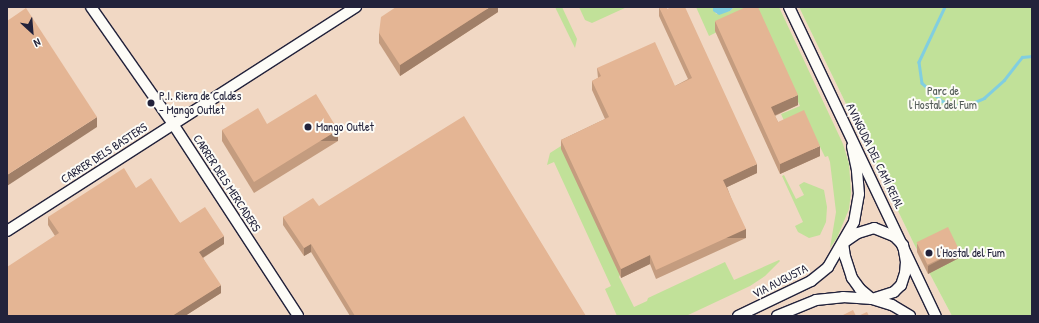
<!DOCTYPE html>
<html>
<head>
<meta charset="utf-8">
<style>
  body { margin:0 }
  #map { position:relative; width:1039px; height:323px; overflow:hidden; background:#f6e7d9; font-family:"Patrick Hand",sans-serif }
  div>[style] { position:absolute }
  [style*='--x'] { left:calc(var(--x)*1px); top:calc(var(--y)*1px); width:calc(var(--w)*1px); rotate:calc(var(--a)*1deg) }
  .built>* { inset:0; background:#f1d8c4 }
  .green>* { inset:0; background:#c1e199 }
  .water>* { inset:0; background:#81cee0 }
  .stream>* { height:2.5px; margin:-1.25px; padding:0 1.25px; transform-origin:1.25px; border-radius:1.25px; background:#81cee0 }
  .roads { filter:drop-shadow(1px 0 #22223b) drop-shadow(-1px 0 #22223b) drop-shadow(0 1px #22223b) drop-shadow(0 -1px #22223b) }
  .street>* { height:10px; margin:-5px; padding:0 5px; transform-origin:5px; border-radius:5px; background:#fdfcf7 }
  .wall>* { inset:0; background:#c49c7f }
  .shaded-wall>* { inset:0; background:#a07f68; transform-origin:0 0 }
  .building>* { inset:0; background:#e4b594; transform-origin:0 0 }
  .dots>* { width:11px; height:11px; translate:-50% -50%; box-sizing:border-box; border:2px solid #fdfcf7; border-radius:50% }
  span { translate:-50% -50%; white-space:nowrap; text-align:center; line-height:1.15; -webkit-text-stroke:4px #fdfcf7; paint-order:stroke }
  .park-label { font-size:12px; color:#525b57 }
  .poi-label { font-size:12px; color:#22223b }
  .left { translate:0 -50%; text-align:left }
  .street-label { font-size:12px; color:#22223b }
  .frame { position:absolute; inset:0; border:8px solid #22223b; pointer-events:none }
  .north { position:absolute; left:12px; top:12px; width:40px; height:40px; -webkit-text-stroke:3px #fdfcf7; paint-order:stroke; rotate:154deg; font-size:11px; font-weight:700; line-height:16px; text-align:center; color:#22223b }
  .north::after { content:''; display:block; margin:auto; width:14px; height:18px; background:#22223b; clip-path:polygon(50% 0,100% 100%,50% 72%,0 100%) }
</style>
</head>
<body>
<div id="map">
  <div class="built">
    <div style="clip-path:polygon(7px 7px,799px 7px,914px 244px,952px 316px,7px 316px)"></div>
  </div>
  <div class="green">
    <div style="clip-path:polygon(555px 7px,562px 7px,577px 39px,575px 48px)"></div>
    <div style="clip-path:polygon(579px 7px,627px 7px,592px 23px,585px 20px)"></div>
    <div style="clip-path:polygon(696px 7px,713px 7px,716px 14px,730px 11px,734px 7px,779px 7px,843px 144px,849px 164px,851px 192px,849px 209px,837px 238px,830px 248px,836px 212px,830px 162px,828px 156px,825px 157px,805px 116px,786px 125px,781px 114px,800px 106px,757px 12px,709px 36px)"></div>
    <div style="clip-path:polygon(799px 7px,1032px 7px,1032px 316px,952px 316px,914px 244px)"></div>
    <div style="clip-path:polygon(561px 146px,621px 273px,619px 277px,634px 307px,647px 301px,648px 298px,725px 262px,734px 280px,779px 260px,780px 261px,765px 276px,750px 286px,686px 316px,617px 316px,605px 289px,611px 286px,554px 162px,547px 165px,550px 153px)"></div>
    <div style="clip-path:polygon(784px 175px,796px 199px,804px 195px,799px 185px,804px 182px,824px 190px,827px 207px,826px 222px,820px 235px,809px 238px,798px 232px,795px 226px,803px 222px,782px 176px)"></div>
  </div>
  <div class="water">
    <div style="clip-path:polygon(713px 7px,734px 7px,730px 11px,719px 15px,713px 11px)"></div>
  </div>
  <div class="stream">
    <div style="--x:945;--y:7;--w:61;--a:115.3"></div>
    <div style="--x:919;--y:62;--w:21;--a:82"></div>
    <div style="--x:922;--y:83;--w:27;--a:42"></div>
    <div style="--x:942;--y:101;--w:22;--a:16"></div>
    <div style="--x:963;--y:107;--w:23;--a:-23"></div>
    <div style="--x:984;--y:98;--w:27;--a:-42"></div>
    <div style="--x:1004;--y:80;--w:29;--a:-52"></div>
    <div style="--x:1022;--y:57;--w:10;--a:-6"></div>
  </div>
  <div class="roads">
    <div class="street">
      <div style="--x:91;--y:7;--w:143;--a:55"></div>
      <div style="--x:173;--y:124;--w:229;--a:56.9"></div>
      <div style="--x:789;--y:7;--w:342;--a:64.6"></div>
      <div style="--x:874;--y:228;--w:22;--a:22"></div>
      <div style="--x:894;--y:236;--w:13;--a:45"></div>
      <div style="--x:903;--y:245;--w:17;--a:80"></div>
      <div style="--x:906;--y:262;--w:11;--a:95"></div>
      <div style="--x:905;--y:273;--w:13;--a:108"></div>
      <div style="--x:901;--y:285;--w:10;--a:135"></div>
      <div style="--x:894;--y:292;--w:23;--a:162"></div>
      <div style="--x:872;--y:299;--w:16;--a:-140"></div>
      <div style="--x:860;--y:289;--w:14;--a:-126"></div>
      <div style="--x:852;--y:278;--w:22;--a:-108"></div>
      <div style="--x:845;--y:257;--w:14;--a:-98"></div>
      <div style="--x:843;--y:243;--w:18;--a:-34"></div>
      <div style="--x:858;--y:233;--w:17;--a:-17"></div>
      <div style="--x:7;--y:231;--w:415;--a:-32.7"></div>
      <div style="--x:738;--y:316;--w:81;--a:-25.6"></div>
      <div style="--x:811;--y:281;--w:22;--a:-39"></div>
      <div style="--x:828;--y:267;--w:52;--a:-60"></div>
      <div style="--x:854;--y:222;--w:28;--a:-80"></div>
      <div style="--x:859;--y:194;--w:24;--a:-95"></div>
      <div style="--x:857;--y:170;--w:24;--a:-102"></div>
      <div style="--x:777;--y:316;--w:42;--a:-22.3"></div>
      <div style="--x:816;--y:300;--w:27;--a:-6"></div>
      <div style="--x:843;--y:297;--w:29;--a:4"></div>
      <div style="--x:872;--y:299;--w:21;--a:17"></div>
      <div style="--x:892;--y:305;--w:21;--a:31"></div>
    </div>
  </div>
  <div class="wall">
    <div style="clip-path:polygon(498px 7px,498px 12px,400px 76px,379px 43px,379px 33px)"></div>
    <div style="clip-path:polygon(659px 7px,757px 173px,727px 187px,746px 238px,656px 279px,650px 264px,621px 278px,561px 149px,561px 140px,605px 119px,592px 90px,592px 81px,598px 78px,597px 68px,675px 86px,688px 79px,659px 16px)"></div>
    <div style="clip-path:polygon(715px 21px,798px 105px,775px 116px,778px 122px,820px 156px,780px 174px,715px 31px)"></div>
    <div style="clip-path:polygon(267px 124px,338px 141px,254px 193px,222px 141px,222px 130px)"></div>
    <div style="clip-path:polygon(136px 188px,180px 223px,224px 244px,203px 258px,221px 293px,185px 316px,7px 316px,55px 236px,48px 225px,48px 217px)"></div>
    <div style="clip-path:polygon(319px 206px,586px 316px,350px 316px,311px 252px,304px 256px,283px 225px,283px 217px)"></div>
    <div style="clip-path:polygon(917px 244px,959px 258px,928px 274px,917px 252px)"></div>
  </div>
  <div class="shaded-wall">
    <div style="clip-path:polygon(490px 7px,498px 7px,498px 12px,400px 76px,400px 65px)"></div>
    <div style="clip-path:polygon(798px 95px,798px 105px,771px 117px,771px 107px)"></div>
    <div style="clip-path:polygon(97px 117px,97px 127px,7px 186px,7px 175px)"></div>
    <div style="left:338px;top:130px;width:11px;height:99px;rotate:90deg"></div>
    <div style="clip-path:polygon(820px 146px,820px 156px,780px 174px,780px 164px)"></div>
    <div style="clip-path:polygon(757px 164px,757px 173px,723px 189px,723px 180px)"></div>
    <div style="left:746px;top:229px;width:9px;height:99px;rotate:90deg"></div>
    <div style="clip-path:polygon(224px 236px,224px 244px,199px 260px,199px 252px)"></div>
    <div style="clip-path:polygon(311px 244px,311px 252px,304px 256px,304px 248px)"></div>
    <div style="clip-path:polygon(959px 250px,959px 258px,928px 274px,928px 266px)"></div>
    <div style="clip-path:polygon(650px 255px,650px 264px,621px 278px,621px 269px)"></div>
    <div style="clip-path:polygon(221px 285px,221px 293px,185px 316px,172px 316px)"></div>
  </div>
  <div class="building">
    <div style="clip-path:polygon(396px 7px,490px 7px,400px 65px,379px 33px,381px 17px)"></div>
    <div style="clip-path:polygon(659px 7px,667px 7px,667px 9px,672px 7px,685px 7px,757px 164px,723px 180px,746px 229px,656px 270px,650px 255px,621px 269px,561px 140px,609px 117px,592px 81px,601px 76px,597px 68px,655px 42px,675px 86px,692px 78px)"></div>
    <div style="clip-path:polygon(746px 7px,758px 7px,798px 95px,771px 107px,778px 122px,804px 110px,820px 146px,780px 164px,715px 21px)"></div>
    <div style="clip-path:polygon(26px 8px,97px 117px,7px 175px,7px 21px)"></div>
    <div style="clip-path:polygon(316px 94px,338px 130px,254px 182px,222px 130px,258px 108px,267px 124px)"></div>
    <div style="clip-path:polygon(464px 116px,586px 316px,355px 316px,311px 244px,304px 248px,283px 217px,313px 198px,319px 206px)"></div>
    <div style="clip-path:polygon(124px 168px,136px 188px,151px 178px,180px 223px,205px 207px,224px 236px,199px 252px,221px 285px,172px 316px,7px 316px,7px 267px,59px 233px,48px 217px)"></div>
    <div style="left:948px;top:227px;width:25px;height:35px;rotate:64deg"></div>
    <div style="clip-path:polygon(853px 310px,856px 316px,841px 316px)"></div>
    <div style="clip-path:polygon(867px 312px,869px 316px,858px 316px)"></div>
  </div>
  <div class="dots">
    <div style="left:151px;top:103px;background:#22223b"></div>
    <div style="left:308px;top:127px;background:#22223b"></div>
    <div style="left:929px;top:253px;background:#22223b"></div>
  </div>
  <div class="park-label">
    <span style="left:943px;top:98px">Parc de<br>l'Hostal del Fum</span>
  </div>
  <div class="poi-label">
    <span class="left" style="left:159px;top:103px">P.I. Riera de Caldes<br>- Mango Outlet</span>
    <span class="left" style="left:316px;top:127px">Mango Outlet</span>
    <span class="left" style="left:937px;top:253px">l'Hostal del Fum</span>
  </div>
  <div class="street-label">
    <span style="left:104px;top:153px;rotate:-33deg">CARRER DELS BASTERS</span>
    <span style="left:875px;top:156px;rotate:64deg">AVINGUDA DEL CAMÍ REIAL</span>
    <span style="left:227px;top:183px;rotate:57deg">CARRER DELS MERCADERS</span>
    <span style="left:780px;top:281px;rotate:-27deg">VIA AUGUSTA</span>
  </div>
  <div class="frame"></div>
  <div class="north">N</div>
</div>
</body>
</html>
